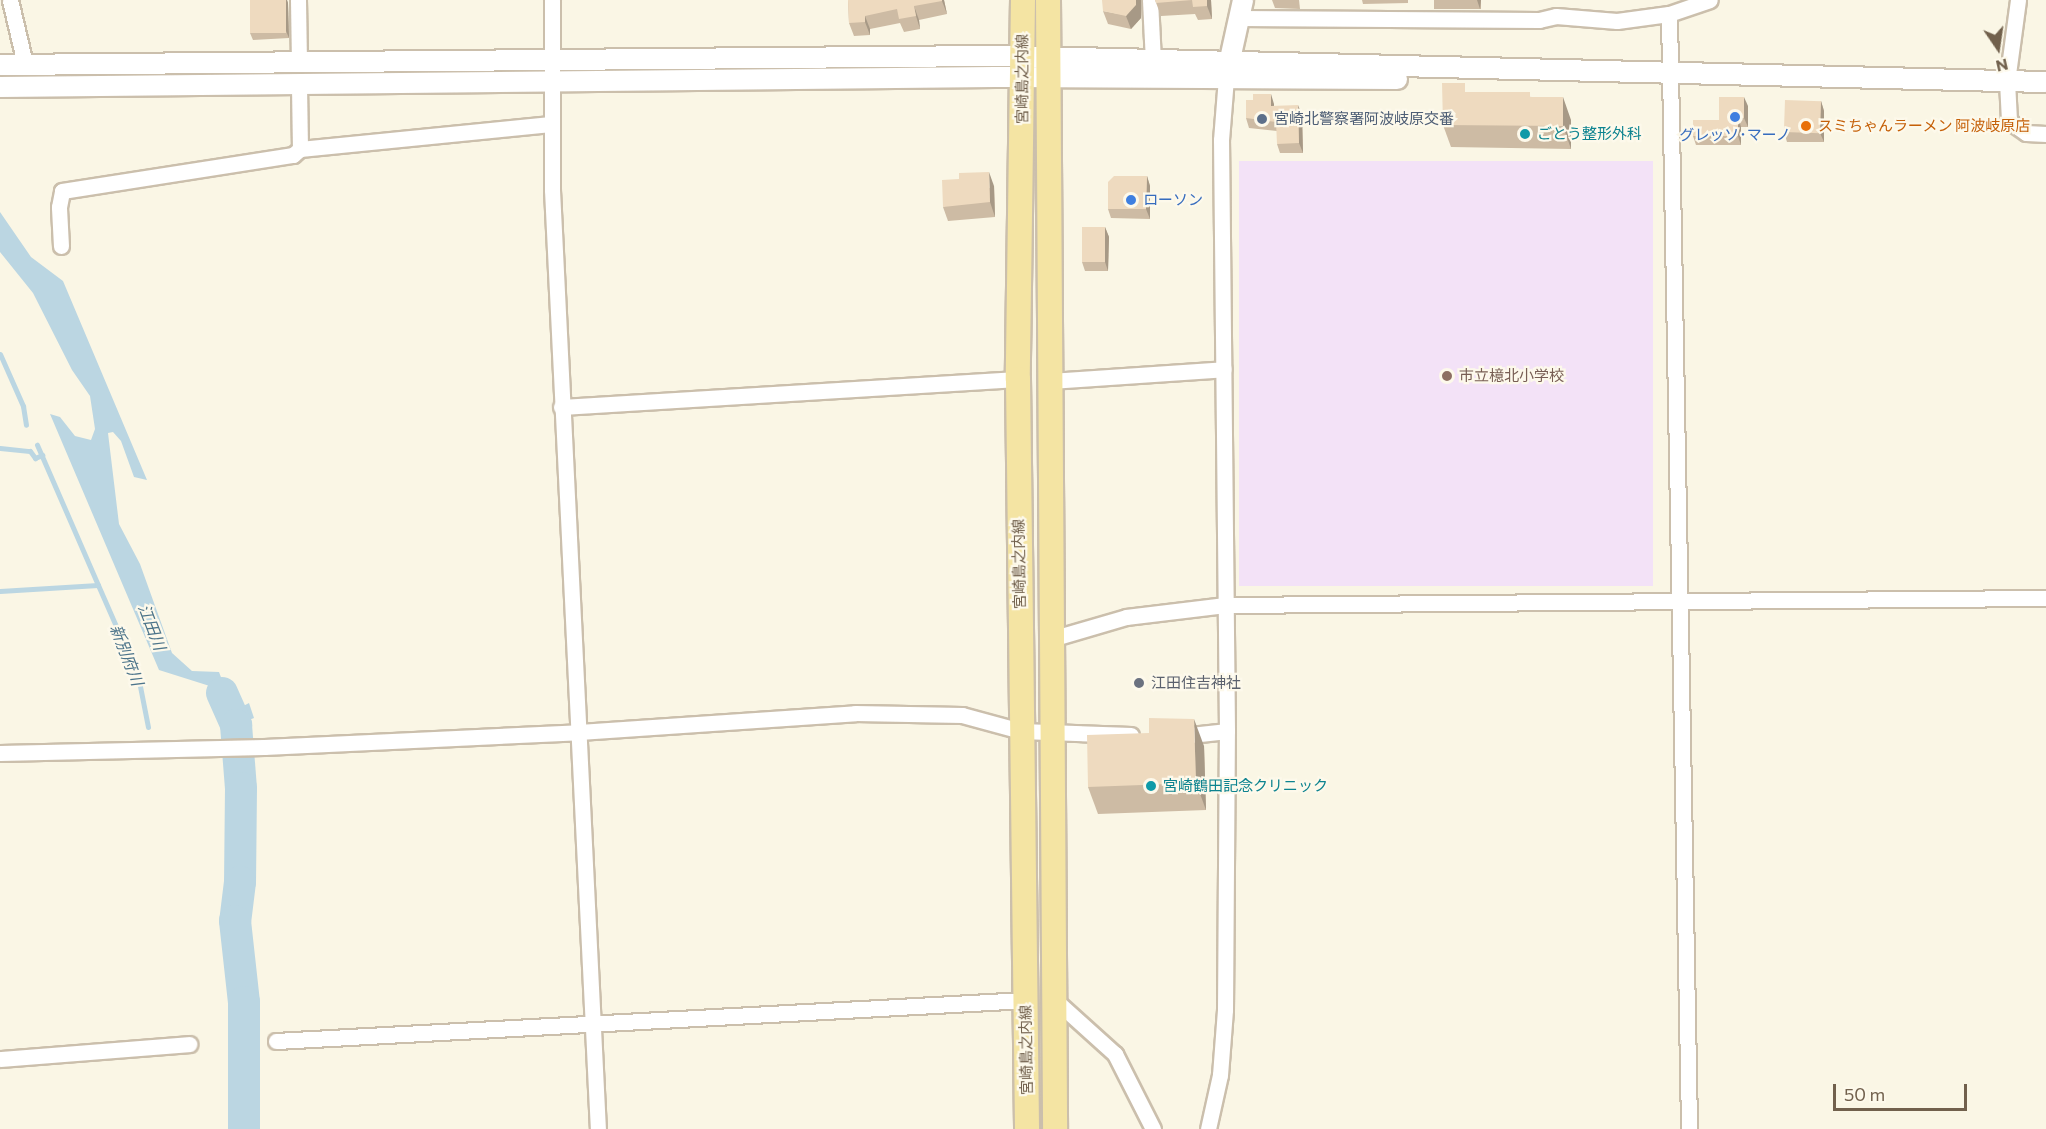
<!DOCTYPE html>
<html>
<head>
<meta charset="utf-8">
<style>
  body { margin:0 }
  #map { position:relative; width:2046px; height:1129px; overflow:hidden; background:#faf6e5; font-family:Commissioner,"Noto Sans JP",sans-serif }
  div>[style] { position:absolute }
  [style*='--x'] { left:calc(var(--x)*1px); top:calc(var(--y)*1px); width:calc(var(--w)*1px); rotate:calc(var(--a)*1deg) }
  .education>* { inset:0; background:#f3e2f7; transform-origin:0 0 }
  .water>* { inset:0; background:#bbd6e2 }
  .stream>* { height:5px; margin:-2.5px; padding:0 2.5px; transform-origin:2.5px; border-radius:2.5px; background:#bbd6e2 }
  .river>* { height:32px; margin:-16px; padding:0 16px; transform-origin:16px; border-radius:16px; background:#bbd6e2 }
  .roads { filter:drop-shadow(2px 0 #cbbfac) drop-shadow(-2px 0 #cbbfac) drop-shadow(0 2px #cbbfac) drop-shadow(0 -2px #cbbfac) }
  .minor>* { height:15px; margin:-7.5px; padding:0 7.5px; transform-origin:7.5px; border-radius:7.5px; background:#fff }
  .tertiary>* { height:20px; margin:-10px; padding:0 10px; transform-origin:10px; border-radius:10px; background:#fff }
  .primary>* { height:24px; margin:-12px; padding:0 12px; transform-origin:12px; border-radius:12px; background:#f4e4a3 }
  .wall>* { inset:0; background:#cdbba4; transform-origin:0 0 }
  .shaded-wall>* { inset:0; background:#a79986 }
  .building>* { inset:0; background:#eedabf; transform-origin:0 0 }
  .dots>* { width:16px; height:16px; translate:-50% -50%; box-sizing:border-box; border:3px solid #fdf9eb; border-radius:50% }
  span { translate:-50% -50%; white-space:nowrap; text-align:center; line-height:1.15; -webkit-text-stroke:4.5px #fdf9eb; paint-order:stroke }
  .street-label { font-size:15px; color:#71604c }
  .service-label { font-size:15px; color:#4e5e75 }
  .left { translate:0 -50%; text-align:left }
  .food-label { font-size:15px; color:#c56008 }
  .culture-label { font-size:15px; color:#0d838f }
  .shop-label { font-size:15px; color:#366cbe }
  .education-label { font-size:15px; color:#785e54 }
  .worship-label { font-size:15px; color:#5b616d }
  .water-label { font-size:16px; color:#4c748a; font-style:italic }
  .north { position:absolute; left:1968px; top:18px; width:60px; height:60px; -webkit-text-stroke:4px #fdf9eb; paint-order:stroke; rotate:167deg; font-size:16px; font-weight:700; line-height:24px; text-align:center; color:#71604c }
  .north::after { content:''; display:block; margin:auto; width:21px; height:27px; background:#71604c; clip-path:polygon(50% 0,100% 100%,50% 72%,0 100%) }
  .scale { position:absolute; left:1833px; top:1084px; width:134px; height:27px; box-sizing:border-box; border:3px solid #71604c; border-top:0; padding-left:8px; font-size:18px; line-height:21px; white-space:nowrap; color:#71604c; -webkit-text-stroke:4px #fdf9eb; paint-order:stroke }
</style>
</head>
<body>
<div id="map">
  <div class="education">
    <div style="left:1653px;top:161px;width:425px;height:414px;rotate:90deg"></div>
  </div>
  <div class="water">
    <div style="clip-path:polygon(0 212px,31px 257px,63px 281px,147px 480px,134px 477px,121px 441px,113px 432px,108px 433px,119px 524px,140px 564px,172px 653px,192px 671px,219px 672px,234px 711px,249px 703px,254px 718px,241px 723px,243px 733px,232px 733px,216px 688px,159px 670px,50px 414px,60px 417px,75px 436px,91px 440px,95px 429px,90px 396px,72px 370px,33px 293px,0 252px)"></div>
  </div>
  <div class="stream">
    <div style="--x:0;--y:354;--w:57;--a:66.1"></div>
    <div style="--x:23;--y:406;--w:19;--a:81"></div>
    <div style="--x:0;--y:448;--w:30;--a:6"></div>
    <div style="--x:30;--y:451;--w:9;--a:54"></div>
    <div style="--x:35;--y:458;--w:8;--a:-23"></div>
    <div style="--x:98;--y:585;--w:99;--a:66.3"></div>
    <div style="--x:138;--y:676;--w:52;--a:78.9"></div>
    <div style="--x:0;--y:591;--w:98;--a:-3.5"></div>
    <div style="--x:98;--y:585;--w:153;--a:-113.5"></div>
  </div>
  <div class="river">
    <div style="--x:222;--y:693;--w:35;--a:66"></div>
    <div style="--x:236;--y:725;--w:63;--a:85.5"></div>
    <div style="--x:241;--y:788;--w:94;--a:90.6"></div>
    <div style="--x:240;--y:882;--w:39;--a:97"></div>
    <div style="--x:235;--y:921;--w:81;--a:83.7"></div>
    <div style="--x:244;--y:1002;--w:127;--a:90"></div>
  </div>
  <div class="roads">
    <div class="minor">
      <div style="--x:10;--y:0;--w:66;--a:76.8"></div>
      <div style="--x:298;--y:0;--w:63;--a:89.1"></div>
      <div style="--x:552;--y:0;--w:190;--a:90"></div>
      <div style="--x:552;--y:190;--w:940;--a:87.2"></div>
      <div style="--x:1150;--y:0;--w:61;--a:87.2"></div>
      <div style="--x:2018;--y:0;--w:82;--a:97.7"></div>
      <div style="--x:2007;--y:81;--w:40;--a:87.1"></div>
      <div style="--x:2009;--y:121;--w:21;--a:35"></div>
      <div style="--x:2026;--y:133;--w:20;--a:3"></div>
      <div style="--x:1669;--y:14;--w:1115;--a:88.97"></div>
      <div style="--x:1238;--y:18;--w:301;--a:0.4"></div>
      <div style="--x:1539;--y:20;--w:17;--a:-13"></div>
      <div style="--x:1556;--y:16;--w:61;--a:4.7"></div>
      <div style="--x:1617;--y:21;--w:52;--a:-7.7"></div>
      <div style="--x:1669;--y:14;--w:43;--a:-18.9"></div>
      <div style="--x:300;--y:149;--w:252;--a:-5.7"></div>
      <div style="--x:61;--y:246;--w:39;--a:-93"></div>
      <div style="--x:59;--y:207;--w:16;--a:-79"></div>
      <div style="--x:62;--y:191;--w:234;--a:-8.9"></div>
      <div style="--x:293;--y:155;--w:9;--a:-41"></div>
      <div style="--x:300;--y:149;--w:66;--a:-90.9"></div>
      <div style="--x:1050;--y:381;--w:174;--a:-3.9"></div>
      <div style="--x:561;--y:407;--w:458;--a:-3.5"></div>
      <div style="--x:1051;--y:639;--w:78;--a:-16.3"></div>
      <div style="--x:1126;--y:617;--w:100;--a:-6.9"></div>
      <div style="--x:1225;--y:605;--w:821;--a:-0.49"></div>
      <div style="--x:1182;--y:736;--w:45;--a:-6.3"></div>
      <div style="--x:0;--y:753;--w:264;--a:-1.3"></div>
      <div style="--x:264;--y:747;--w:315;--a:-2.7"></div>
      <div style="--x:579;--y:732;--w:277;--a:-3.9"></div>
      <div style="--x:855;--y:713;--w:107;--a:1.1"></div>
      <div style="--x:962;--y:715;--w:61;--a:15.2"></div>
      <div style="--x:1021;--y:731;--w:110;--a:2.1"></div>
      <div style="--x:1055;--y:1000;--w:81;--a:42"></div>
      <div style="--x:1115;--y:1054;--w:84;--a:63.1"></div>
      <div style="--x:276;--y:1041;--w:750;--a:-3.13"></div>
      <div style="--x:0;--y:1059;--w:190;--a:-4.5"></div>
      <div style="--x:1208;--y:1129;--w:55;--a:-77.5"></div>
      <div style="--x:1220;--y:1075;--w:65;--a:-85.6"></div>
      <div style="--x:1225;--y:1010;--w:279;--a:-89.6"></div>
      <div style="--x:1227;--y:731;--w:591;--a:-90.58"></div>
      <div style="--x:1221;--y:140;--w:62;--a:-85.4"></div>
    </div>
    <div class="tertiary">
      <div style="--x:0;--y:65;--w:995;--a:-0.52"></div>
      <div style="--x:995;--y:56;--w:1051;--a:1.42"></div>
      <div style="--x:1227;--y:73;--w:75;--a:-77.6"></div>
      <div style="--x:0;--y:87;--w:995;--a:-0.58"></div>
      <div style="--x:995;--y:77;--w:402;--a:0.3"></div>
    </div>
    <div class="primary">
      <div style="--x:1023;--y:0;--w:379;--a:90.8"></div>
      <div style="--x:1018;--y:379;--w:750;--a:89.31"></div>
      <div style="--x:1048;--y:0;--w:1129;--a:89.64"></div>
    </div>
  </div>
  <div class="wall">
    <div style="clip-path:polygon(250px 0,287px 0,288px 3px,289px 38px,253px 40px,250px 33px)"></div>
    <div style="clip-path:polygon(848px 0,944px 0,947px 14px,919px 20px,920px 29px,904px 32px,900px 23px,870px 29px,870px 35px,854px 36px,849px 23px)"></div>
    <div style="clip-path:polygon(1155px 0,1211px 0,1212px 19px,1198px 20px,1195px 14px,1161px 16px)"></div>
    <div style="clip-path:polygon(1272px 0,1299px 0,1300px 9px,1275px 8px)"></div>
    <div style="clip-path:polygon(1362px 0,1408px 0,1408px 3px,1363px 4px)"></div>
    <div style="left:1434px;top:0;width:47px;height:9px"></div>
    <div style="clip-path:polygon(1103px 11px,1141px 18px,1131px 29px,1108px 24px)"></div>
    <div style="clip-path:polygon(1468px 92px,1532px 97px,1571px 120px,1571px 149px,1451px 147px,1443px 125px)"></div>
    <div style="clip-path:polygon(1821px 101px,1824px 111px,1824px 142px,1787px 142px,1784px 132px)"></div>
    <div style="clip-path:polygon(1274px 104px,1274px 106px,1302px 115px,1303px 153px,1280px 153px,1277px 144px,1277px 131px,1249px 128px,1246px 118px)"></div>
    <div style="clip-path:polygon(1748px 106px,1748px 127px,1741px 127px,1741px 145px,1696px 145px,1693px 136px,1719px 120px)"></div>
    <div style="clip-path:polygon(1147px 176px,1150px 186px,1150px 219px,1111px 218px,1108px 209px)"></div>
    <div style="clip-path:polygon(994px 186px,995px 217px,948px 221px,943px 207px)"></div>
    <div style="clip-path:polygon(1105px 227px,1109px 237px,1108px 271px,1085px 271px,1082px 262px)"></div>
    <div style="clip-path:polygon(1149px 733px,1204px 746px,1206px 810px,1098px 814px,1088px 787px)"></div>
  </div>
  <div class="shaded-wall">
    <div style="clip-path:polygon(286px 0,287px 0,288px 3px,289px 38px,286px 31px)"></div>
    <div style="clip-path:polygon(942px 0,944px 0,947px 14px,942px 1px)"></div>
    <div style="clip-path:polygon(1136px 0,1141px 0,1141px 18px,1131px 29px,1126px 16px)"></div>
    <div style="clip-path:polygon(1207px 0,1211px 0,1212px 19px,1207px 6px)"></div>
    <div style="clip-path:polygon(1477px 0,1481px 0,1480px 9px)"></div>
    <div style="clip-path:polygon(914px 6px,919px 20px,920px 29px,916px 16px)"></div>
    <div style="clip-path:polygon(865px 16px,870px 29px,870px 35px,865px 22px)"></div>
    <div style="clip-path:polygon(1271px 94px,1274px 104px,1274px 116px,1271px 106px)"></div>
    <div style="clip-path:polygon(1563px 97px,1571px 120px,1571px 149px,1563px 126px)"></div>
    <div style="clip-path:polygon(1744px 97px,1748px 106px,1748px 127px,1744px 118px)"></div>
    <div style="clip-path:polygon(1821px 101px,1824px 111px,1824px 142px,1820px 133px)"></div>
    <div style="clip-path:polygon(1298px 105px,1302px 115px,1303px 153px,1299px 143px)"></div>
    <div style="clip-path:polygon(1738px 117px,1741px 127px,1741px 145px,1738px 136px)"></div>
    <div style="clip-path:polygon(989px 172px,994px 186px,995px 217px,990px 202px)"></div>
    <div style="clip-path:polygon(1147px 176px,1150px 186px,1150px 219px,1146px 209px)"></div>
    <div style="clip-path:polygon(1105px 227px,1109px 237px,1108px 271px,1105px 262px)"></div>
    <div style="clip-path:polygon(1194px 719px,1204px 746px,1206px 810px,1196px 783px)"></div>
  </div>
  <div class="building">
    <div style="left:250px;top:0;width:36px;height:33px"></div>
    <div style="clip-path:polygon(848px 0,942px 0,942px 1px,914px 6px,916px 16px,899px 19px,897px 9px,865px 16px,865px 22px,849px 23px)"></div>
    <div style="clip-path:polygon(1102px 0,1136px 0,1136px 5px,1126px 16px,1103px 11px)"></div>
    <div style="clip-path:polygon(1155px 0,1207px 0,1207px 6px,1193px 7px,1192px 0,1156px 3px)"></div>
    <div style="clip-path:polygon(1442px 83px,1465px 83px,1465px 92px,1530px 92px,1530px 97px,1563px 97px,1563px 126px,1443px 125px)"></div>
    <div style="clip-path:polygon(1253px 94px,1271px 94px,1271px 106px,1298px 105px,1299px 143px,1277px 144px,1276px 122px,1246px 118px,1246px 100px,1253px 100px)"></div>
    <div style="clip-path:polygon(1719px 97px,1744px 97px,1744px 118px,1738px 117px,1738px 136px,1693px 136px,1693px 120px,1719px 120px)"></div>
    <div style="left:1785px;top:100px;width:36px;height:32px;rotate:2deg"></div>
    <div style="clip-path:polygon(989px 172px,990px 202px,943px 207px,942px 180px,959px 179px,959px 173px)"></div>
    <div style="clip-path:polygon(1114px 176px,1147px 176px,1146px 209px,1108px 209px,1108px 182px)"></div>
    <div style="left:1082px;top:227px;width:23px;height:35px"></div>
    <div style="clip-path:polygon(1149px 718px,1194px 719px,1196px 783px,1088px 787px,1087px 735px,1149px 733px)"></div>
  </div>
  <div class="dots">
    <div style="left:1735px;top:117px;background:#3f7fe0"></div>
    <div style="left:1262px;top:119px;background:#5c6f8a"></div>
    <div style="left:1806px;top:126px;background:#e8710a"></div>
    <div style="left:1525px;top:134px;background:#0f9aa8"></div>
    <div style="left:1131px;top:200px;background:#3f7fe0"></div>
    <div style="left:1447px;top:376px;background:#8d6e63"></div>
    <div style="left:1139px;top:683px;background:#6b7280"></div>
    <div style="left:1151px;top:786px;background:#0f9aa8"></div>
  </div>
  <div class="street-label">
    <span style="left:1022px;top:79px;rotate:-90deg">宮崎島之内線</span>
    <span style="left:1019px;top:564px;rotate:-91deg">宮崎島之内線</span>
    <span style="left:1026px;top:1050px;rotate:-91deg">宮崎島之内線</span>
  </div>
  <div class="service-label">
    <span class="left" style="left:1274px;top:119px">宮崎北警察署阿波岐原交番</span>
  </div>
  <div class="food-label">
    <span class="left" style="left:1818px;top:126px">スミちゃんラーメン 阿波岐原店</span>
  </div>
  <div class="culture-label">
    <span class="left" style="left:1537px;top:134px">ごとう整形外科</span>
    <span class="left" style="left:1163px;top:786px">宮崎鶴田記念クリニック</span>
  </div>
  <div class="shop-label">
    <span style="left:1735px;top:135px">グレッソ･マーノ</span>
    <span class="left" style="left:1143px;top:200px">ローソン</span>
  </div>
  <div class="education-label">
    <span class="left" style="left:1459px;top:376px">市立檍北小学校</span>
  </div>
  <div class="worship-label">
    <span class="left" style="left:1151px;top:683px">江田住吉神社</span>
  </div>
  <div class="water-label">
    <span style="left:152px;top:627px;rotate:69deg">江田川</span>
    <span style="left:127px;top:655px;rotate:69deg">新別府川</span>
  </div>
  <div class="north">N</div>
  <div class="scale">50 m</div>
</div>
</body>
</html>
